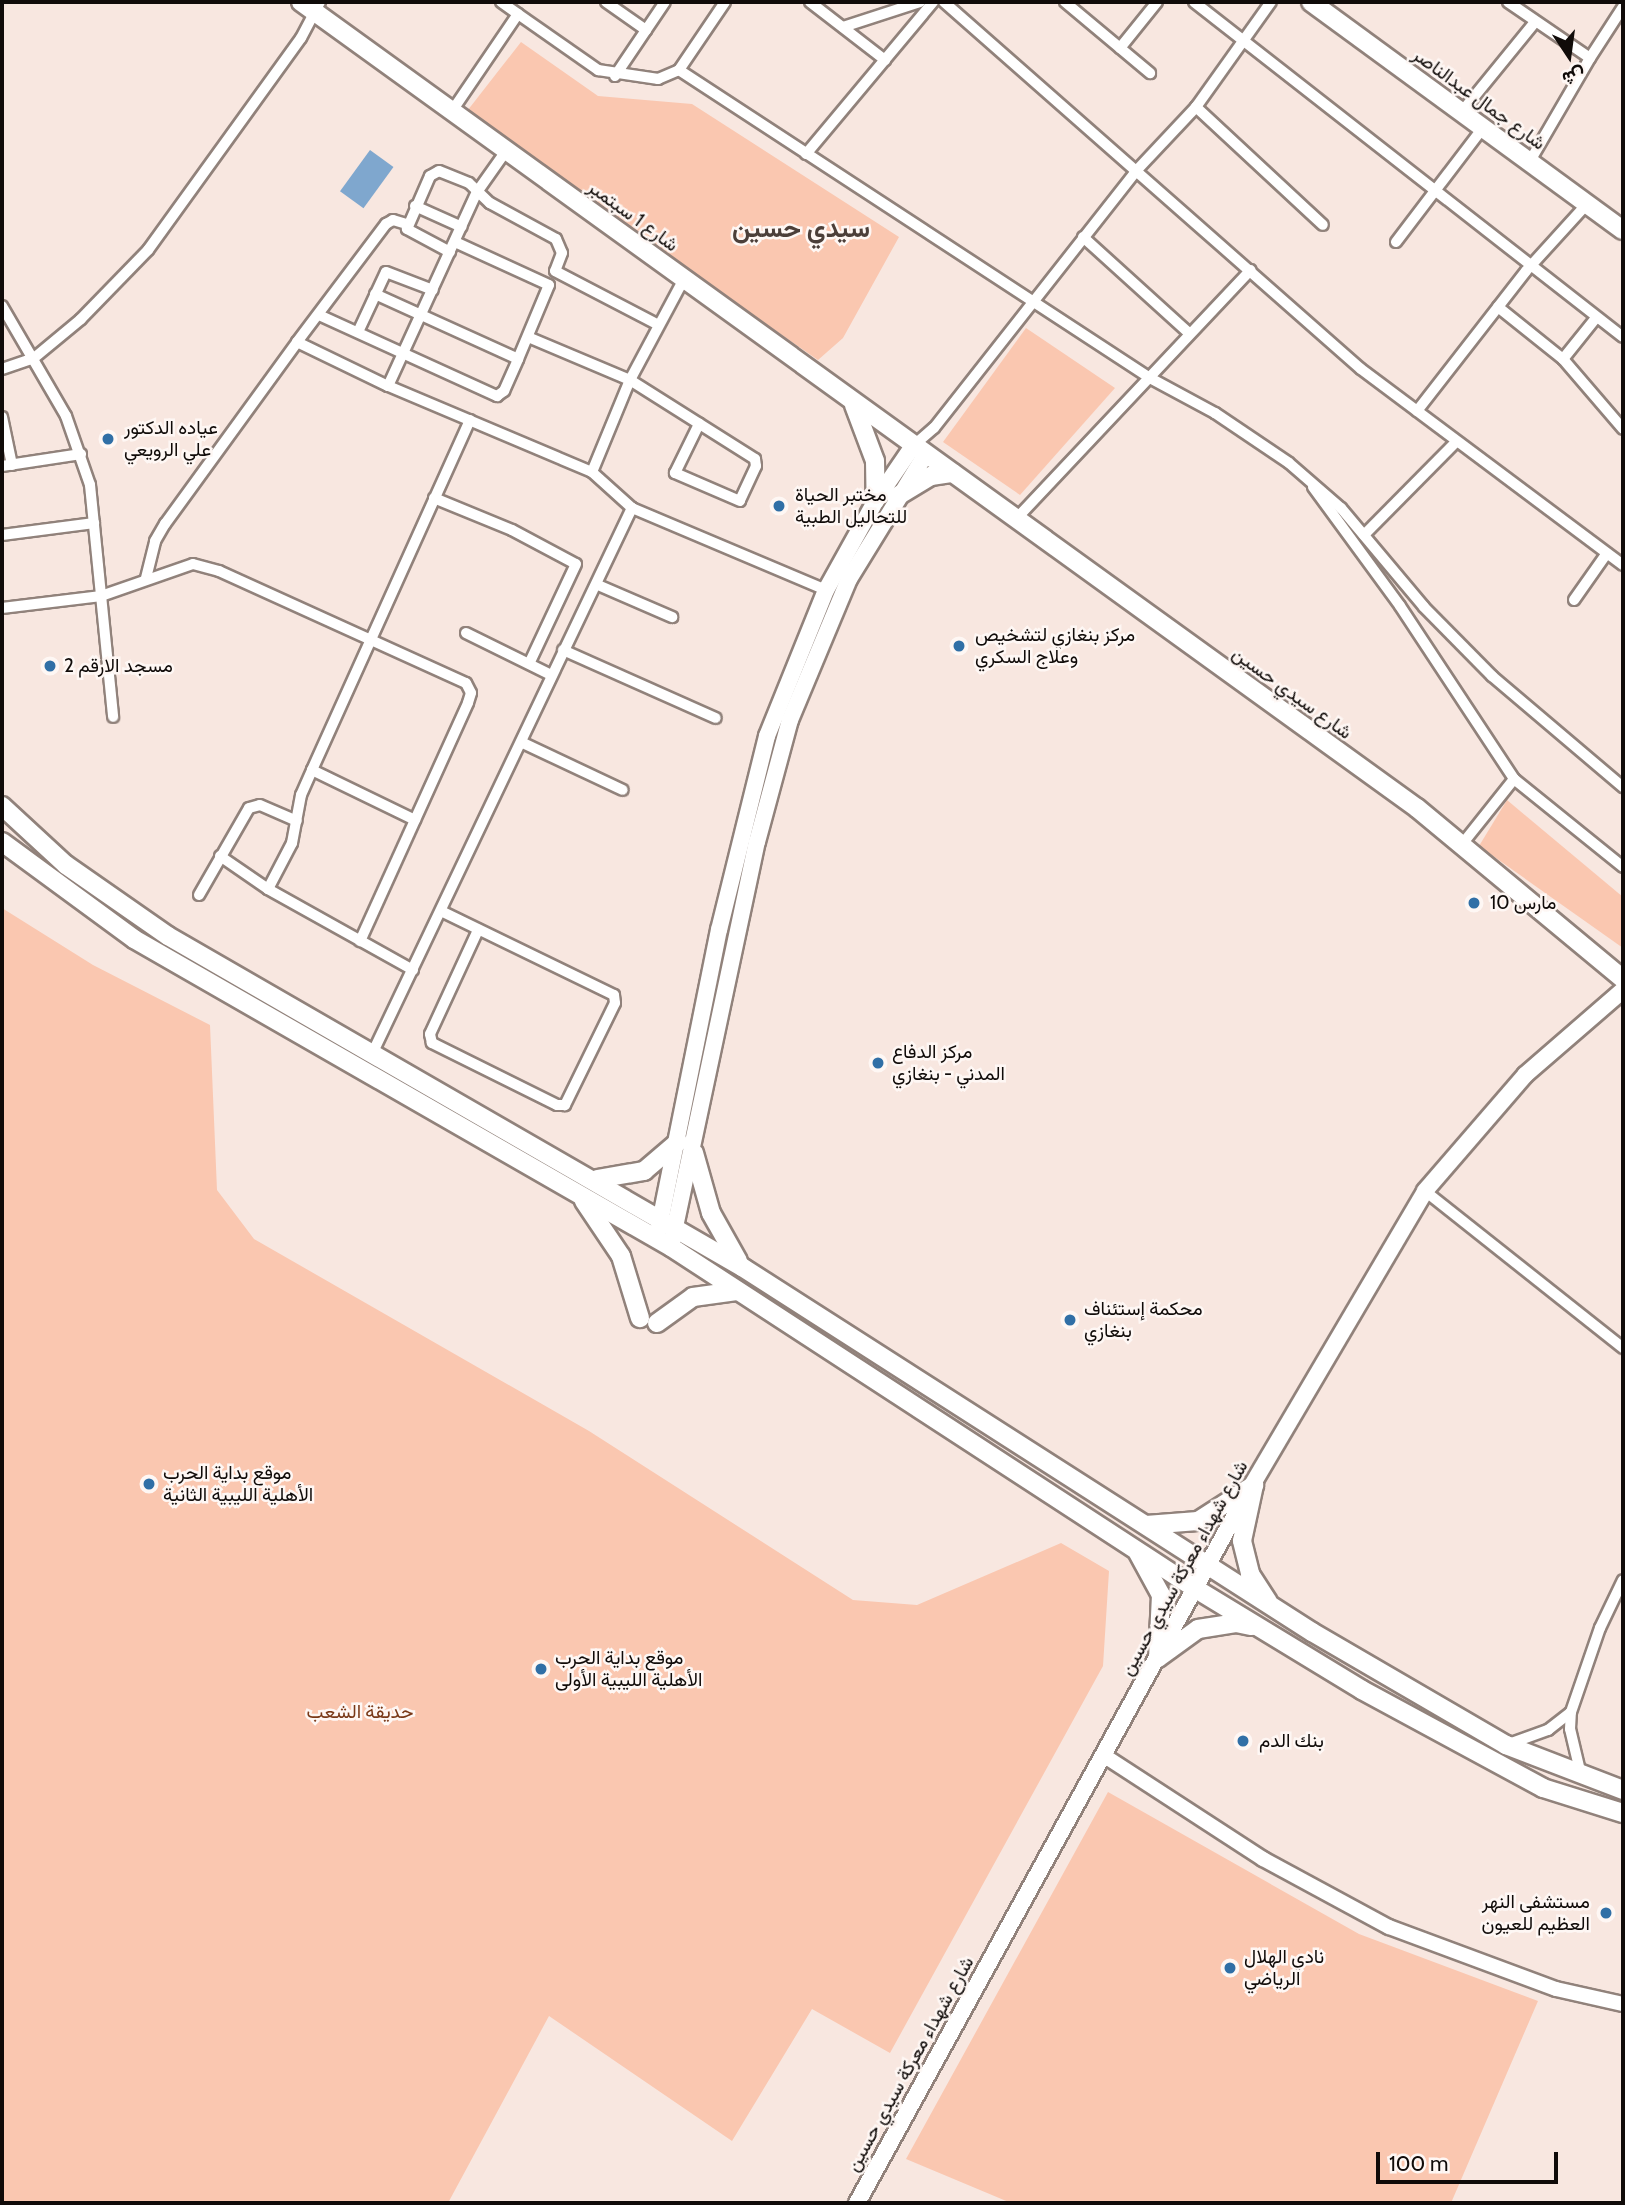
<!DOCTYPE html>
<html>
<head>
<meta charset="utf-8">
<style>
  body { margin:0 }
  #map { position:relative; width:1625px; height:2205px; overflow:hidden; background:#f8e7e0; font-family:Cabin,Vazirmatn,sans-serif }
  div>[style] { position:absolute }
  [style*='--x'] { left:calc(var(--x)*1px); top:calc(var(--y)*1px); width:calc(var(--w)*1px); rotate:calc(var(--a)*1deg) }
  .green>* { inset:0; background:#fac7b0 }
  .water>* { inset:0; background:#7fa7ce; transform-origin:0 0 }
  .roads { filter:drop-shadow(2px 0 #91827b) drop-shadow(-2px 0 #91827b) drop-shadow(0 2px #91827b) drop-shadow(0 -2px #91827b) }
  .minor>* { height:10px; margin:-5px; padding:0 5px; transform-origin:5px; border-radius:5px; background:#fff }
  .tertiary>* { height:14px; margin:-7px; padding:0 7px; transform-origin:7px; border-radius:7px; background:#fff }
  .secondary>* { height:16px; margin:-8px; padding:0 8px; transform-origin:8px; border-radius:8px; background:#fff }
  .primary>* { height:18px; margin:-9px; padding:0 9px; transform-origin:9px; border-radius:9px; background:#fff }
  .dots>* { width:19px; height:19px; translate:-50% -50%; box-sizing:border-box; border:4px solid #fef7f4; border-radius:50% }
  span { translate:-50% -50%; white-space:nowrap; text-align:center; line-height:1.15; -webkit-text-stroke:5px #fef7f4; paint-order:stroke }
  .street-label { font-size:19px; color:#100b09 }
  .poi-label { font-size:19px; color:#100b09 }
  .left { translate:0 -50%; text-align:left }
  .right { translate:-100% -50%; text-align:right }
  .park-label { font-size:19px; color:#793817 }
  .district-label { font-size:26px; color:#4c3f39; font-weight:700 }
  .frame { position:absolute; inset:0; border:4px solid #100b09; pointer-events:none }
  .north { position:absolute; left:1534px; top:21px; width:70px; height:70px; -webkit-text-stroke:5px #fef7f4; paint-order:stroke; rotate:167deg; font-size:19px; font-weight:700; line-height:28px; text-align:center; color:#100b09 }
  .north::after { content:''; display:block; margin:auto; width:24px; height:32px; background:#100b09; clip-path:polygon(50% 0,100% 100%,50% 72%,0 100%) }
  .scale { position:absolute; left:1376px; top:2152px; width:182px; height:32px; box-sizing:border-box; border:4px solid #100b09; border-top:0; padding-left:9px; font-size:21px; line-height:24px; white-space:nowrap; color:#100b09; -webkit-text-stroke:5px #fef7f4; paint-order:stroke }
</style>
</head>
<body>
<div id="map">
  <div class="green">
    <div style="clip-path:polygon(521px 42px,598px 96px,692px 104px,899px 237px,843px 338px,818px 360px,464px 115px)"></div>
    <div style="clip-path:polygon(1026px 328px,1115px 388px,1020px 495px,943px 442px)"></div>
    <div style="clip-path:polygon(1507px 800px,1623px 897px,1623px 948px,1479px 846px)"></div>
    <div style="clip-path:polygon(2px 908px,93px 965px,210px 1025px,217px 1190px,254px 1239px,589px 1431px,853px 1600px,917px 1605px,1061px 1543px,1109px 1571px,1103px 1666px,890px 2053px,812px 2009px,732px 2141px,549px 2016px,448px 2203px,2px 2203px)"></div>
    <div style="clip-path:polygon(1108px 1792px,1359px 1934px,1538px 2001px,1451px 2203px,1011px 2203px,906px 2159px)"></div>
  </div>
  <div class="water">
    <div style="left:370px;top:150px;width:29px;height:51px;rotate:36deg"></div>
  </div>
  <div class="roads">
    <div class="minor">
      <div style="--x:501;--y:2;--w:21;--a:35"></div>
      <div style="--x:606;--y:2;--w:49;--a:35"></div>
      <div style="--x:810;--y:2;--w:95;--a:37.7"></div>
      <div style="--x:944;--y:2;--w:555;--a:41.35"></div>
      <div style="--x:1361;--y:369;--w:327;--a:36.8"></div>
      <div style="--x:1065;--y:2;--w:111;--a:39.9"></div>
      <div style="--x:1194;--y:2;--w:544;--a:37.99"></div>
      <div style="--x:1508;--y:2;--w:99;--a:34.3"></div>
      <div style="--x:1590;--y:58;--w:119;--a:120.2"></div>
      <div style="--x:843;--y:27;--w:81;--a:-18"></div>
      <div style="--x:1120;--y:48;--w:59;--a:-51.2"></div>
      <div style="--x:1590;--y:58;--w:61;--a:-57.1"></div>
      <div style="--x:679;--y:70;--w:82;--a:-55.9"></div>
      <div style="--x:615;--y:76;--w:89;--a:-56"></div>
      <div style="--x:1196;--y:107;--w:173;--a:42.9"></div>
      <div style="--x:452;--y:111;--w:117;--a:-55.8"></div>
      <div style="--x:518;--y:14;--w:98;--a:35"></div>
      <div style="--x:598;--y:70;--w:61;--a:8.5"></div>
      <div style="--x:658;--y:79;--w:23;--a:-23"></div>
      <div style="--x:679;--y:70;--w:563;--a:33.18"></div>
      <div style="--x:1150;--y:378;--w:74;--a:28.3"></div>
      <div style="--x:1215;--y:413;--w:89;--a:34"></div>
      <div style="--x:1289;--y:463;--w:69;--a:40.9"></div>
      <div style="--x:1341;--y:508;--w:129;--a:50"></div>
      <div style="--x:1424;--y:607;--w:97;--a:45.4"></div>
      <div style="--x:1492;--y:676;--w:172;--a:40.3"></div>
      <div style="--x:1460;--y:114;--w:119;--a:-50.8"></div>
      <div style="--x:806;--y:154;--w:198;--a:-50.1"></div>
      <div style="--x:415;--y:206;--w:51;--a:24.1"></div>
      <div style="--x:1083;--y:237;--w:143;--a:42.2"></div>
      <div style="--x:1396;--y:242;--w:142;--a:-52.7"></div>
      <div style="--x:450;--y:252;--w:49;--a:-151.9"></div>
      <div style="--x:407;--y:229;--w:58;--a:-66.5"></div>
      <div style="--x:430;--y:176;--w:10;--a:-29"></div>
      <div style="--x:439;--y:171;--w:32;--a:22"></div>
      <div style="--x:469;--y:183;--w:29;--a:44"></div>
      <div style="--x:490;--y:203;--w:75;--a:28.6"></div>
      <div style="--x:556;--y:239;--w:15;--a:67"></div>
      <div style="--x:562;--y:253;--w:19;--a:111"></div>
      <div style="--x:555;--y:271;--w:115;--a:27.5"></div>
      <div style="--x:375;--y:294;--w:157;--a:24.4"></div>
      <div style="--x:518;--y:359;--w:80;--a:-67.3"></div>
      <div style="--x:549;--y:285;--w:103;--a:-155.4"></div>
      <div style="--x:2;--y:306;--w:127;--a:59.8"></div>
      <div style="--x:66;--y:416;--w:73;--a:70.8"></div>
      <div style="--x:90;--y:485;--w:233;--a:84.3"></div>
      <div style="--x:1498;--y:307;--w:83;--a:38.7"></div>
      <div style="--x:1563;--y:359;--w:92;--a:49.4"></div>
      <div style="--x:319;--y:315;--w:196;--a:24.5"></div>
      <div style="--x:497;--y:396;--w:9;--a:-36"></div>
      <div style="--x:504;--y:391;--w:35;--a:-66"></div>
      <div style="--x:358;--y:332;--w:66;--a:-65"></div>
      <div style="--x:386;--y:272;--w:50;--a:21"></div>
      <div style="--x:528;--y:337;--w:111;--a:22.9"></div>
      <div style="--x:630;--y:380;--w:148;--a:32.3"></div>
      <div style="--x:755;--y:459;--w:7;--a:82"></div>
      <div style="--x:756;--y:466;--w:38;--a:115"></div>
      <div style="--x:740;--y:501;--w:71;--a:-156.7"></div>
      <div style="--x:675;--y:473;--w:55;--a:-63.9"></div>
      <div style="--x:297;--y:342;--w:101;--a:25.8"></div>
      <div style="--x:1563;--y:359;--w:53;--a:-51.2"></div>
      <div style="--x:2;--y:369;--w:34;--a:-19"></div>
      <div style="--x:34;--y:358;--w:61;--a:-39.7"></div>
      <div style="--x:81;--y:319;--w:96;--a:-45.8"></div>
      <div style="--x:148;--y:250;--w:261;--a:-54.2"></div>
      <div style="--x:301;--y:38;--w:41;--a:-62.2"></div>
      <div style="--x:1417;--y:411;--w:177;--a:-52.1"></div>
      <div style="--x:1526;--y:271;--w:91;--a:-47.7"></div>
      <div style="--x:2;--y:417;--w:49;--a:78.2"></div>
      <div style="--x:913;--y:446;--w:28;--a:-41"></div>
      <div style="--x:934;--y:428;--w:327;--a:-51.8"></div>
      <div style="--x:1136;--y:171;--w:88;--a:-46.8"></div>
      <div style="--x:1196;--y:107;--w:129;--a:-54.5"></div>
      <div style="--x:2;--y:466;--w:80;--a:-8.6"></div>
      <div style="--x:592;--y:472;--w:100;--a:-67.6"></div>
      <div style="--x:630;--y:380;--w:115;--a:-61.9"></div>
      <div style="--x:1313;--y:487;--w:147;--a:53.8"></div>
      <div style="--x:1400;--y:606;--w:207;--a:56.6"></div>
      <div style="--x:434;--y:498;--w:84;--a:22.3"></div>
      <div style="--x:512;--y:530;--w:72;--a:28"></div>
      <div style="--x:576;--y:564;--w:110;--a:115.2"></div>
      <div style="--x:632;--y:508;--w:211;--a:22.9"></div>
      <div style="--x:1016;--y:519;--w:342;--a:-46.7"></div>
      <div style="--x:2;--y:535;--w:93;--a:-7.4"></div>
      <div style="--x:1364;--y:535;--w:131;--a:-45.3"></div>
      <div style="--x:146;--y:578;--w:38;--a:-76"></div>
      <div style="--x:155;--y:541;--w:20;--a:-60"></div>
      <div style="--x:165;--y:524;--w:225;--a:-54"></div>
      <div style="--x:297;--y:342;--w:148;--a:-53"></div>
      <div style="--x:386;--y:224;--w:8;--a:-30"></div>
      <div style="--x:393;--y:220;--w:14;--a:17"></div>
      <div style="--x:598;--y:585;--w:81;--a:23.4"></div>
      <div style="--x:1574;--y:600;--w:57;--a:-54.9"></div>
      <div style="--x:2;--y:608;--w:100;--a:-6.9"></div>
      <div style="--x:101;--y:596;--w:97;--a:-19.2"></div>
      <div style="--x:193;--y:564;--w:27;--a:15"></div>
      <div style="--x:219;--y:571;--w:271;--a:24.4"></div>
      <div style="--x:466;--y:683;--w:11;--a:63"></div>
      <div style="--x:471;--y:693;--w:10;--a:107"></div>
      <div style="--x:468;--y:703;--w:128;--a:114.4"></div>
      <div style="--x:466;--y:633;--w:95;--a:26.3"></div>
      <div style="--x:563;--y:650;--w:167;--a:24"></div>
      <div style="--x:523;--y:743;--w:110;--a:25.2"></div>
      <div style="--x:312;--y:770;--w:114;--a:25.9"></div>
      <div style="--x:415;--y:820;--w:133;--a:114.4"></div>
      <div style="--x:1463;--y:843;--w:82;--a:-51.4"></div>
      <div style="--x:1514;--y:779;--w:140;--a:38.9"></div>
      <div style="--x:220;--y:856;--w:58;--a:34.5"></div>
      <div style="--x:199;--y:895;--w:100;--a:-60.1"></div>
      <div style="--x:249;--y:808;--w:11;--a:-15"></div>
      <div style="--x:260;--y:805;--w:40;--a:23.4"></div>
      <div style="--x:443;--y:912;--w:190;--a:25.9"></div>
      <div style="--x:614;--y:995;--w:8;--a:83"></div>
      <div style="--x:615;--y:1003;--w:114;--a:116.1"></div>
      <div style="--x:565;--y:1105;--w:8;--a:180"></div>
      <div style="--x:557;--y:1105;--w:140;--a:-153.6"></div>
      <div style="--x:432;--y:1043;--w:9;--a:-103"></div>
      <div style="--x:430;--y:1034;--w:115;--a:-65.2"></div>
      <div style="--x:413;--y:970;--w:166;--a:-150.8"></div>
      <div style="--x:268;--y:889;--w:52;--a:-62.4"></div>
      <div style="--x:292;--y:843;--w:49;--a:-79.4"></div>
      <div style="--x:301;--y:795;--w:27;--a:-66"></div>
      <div style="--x:312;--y:770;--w:384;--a:-65.7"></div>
      <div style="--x:372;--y:1054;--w:605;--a:-64.54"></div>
      <div style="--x:632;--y:508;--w:54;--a:-138"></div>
      <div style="--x:592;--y:472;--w:221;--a:-157.1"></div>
      <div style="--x:388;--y:386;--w:213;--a:-65.4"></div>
      <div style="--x:477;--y:192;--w:50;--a:-54.7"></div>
      <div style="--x:1425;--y:1191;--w:253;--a:38.4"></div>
      <div style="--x:1506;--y:1745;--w:45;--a:-19.7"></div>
      <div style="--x:1548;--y:1730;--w:29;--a:-38"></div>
      <div style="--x:1581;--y:1775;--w:47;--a:-103.4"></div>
      <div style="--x:1570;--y:1729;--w:17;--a:-87"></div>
      <div style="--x:1571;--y:1712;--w:89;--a:-71"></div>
      <div style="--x:1600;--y:1628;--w:53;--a:-64.4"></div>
    </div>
    <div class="tertiary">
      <div style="--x:1103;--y:1755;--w:191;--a:33"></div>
      <div style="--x:1263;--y:1859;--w:143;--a:28.4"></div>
      <div style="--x:1389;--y:1927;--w:178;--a:20.4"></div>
      <div style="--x:1556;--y:1989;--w:69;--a:12.6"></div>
    </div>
    <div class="secondary">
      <div style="--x:658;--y:1232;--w:308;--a:-78.6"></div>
      <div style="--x:719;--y:930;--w:200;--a:-76.1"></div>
      <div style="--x:767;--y:736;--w:157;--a:-68"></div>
      <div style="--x:826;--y:590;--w:103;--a:-60.9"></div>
      <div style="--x:876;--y:500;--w:65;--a:-55.6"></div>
      <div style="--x:672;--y:1241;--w:408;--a:-78"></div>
      <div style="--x:757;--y:842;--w:126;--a:-74.9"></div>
      <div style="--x:790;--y:720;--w:153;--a:-67.3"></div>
      <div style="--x:849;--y:579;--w:147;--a:-58.4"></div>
      <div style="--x:857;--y:2203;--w:806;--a:-61.21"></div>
      <div style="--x:1245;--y:1497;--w:355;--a:-59.5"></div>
      <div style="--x:1425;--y:1191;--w:153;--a:-49.2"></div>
      <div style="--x:1525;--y:1075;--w:130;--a:-40.9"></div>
    </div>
    <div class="primary">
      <div style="--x:301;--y:2;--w:1377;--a:35.84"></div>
      <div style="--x:1417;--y:808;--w:268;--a:39.7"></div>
      <div style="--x:1311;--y:2;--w:386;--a:36.2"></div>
      <div style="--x:854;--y:405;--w:60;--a:69.4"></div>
      <div style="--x:875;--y:461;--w:39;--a:89"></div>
      <div style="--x:896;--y:497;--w:41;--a:-31"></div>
      <div style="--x:931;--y:476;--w:22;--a:-8"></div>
      <div style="--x:2;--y:806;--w:87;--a:42.7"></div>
      <div style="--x:66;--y:865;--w:124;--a:34.8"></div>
      <div style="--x:168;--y:936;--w:663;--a:29.97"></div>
      <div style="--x:742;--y:1267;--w:677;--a:32.63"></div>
      <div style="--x:1312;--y:1632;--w:225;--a:30.2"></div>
      <div style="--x:1506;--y:1745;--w:125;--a:21"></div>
      <div style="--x:2;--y:842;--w:164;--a:36.3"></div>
      <div style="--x:134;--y:939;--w:619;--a:29.84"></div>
      <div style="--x:671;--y:1247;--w:627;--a:33.08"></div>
      <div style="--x:1196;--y:1589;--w:194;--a:31.3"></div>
      <div style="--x:1362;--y:1690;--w:206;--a:28.4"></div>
      <div style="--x:1543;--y:1788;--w:84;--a:17.4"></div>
      <div style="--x:694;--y:1153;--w:62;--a:74.2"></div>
      <div style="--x:711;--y:1213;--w:55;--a:60.6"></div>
      <div style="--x:597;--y:1179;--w:48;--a:-9.7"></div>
      <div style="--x:644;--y:1171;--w:45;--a:-40.5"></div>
      <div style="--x:584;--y:1201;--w:66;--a:56.1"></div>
      <div style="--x:621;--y:1256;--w:65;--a:73"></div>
      <div style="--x:657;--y:1323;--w:44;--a:-35.8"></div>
      <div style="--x:693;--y:1297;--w:44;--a:-7.8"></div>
      <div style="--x:1254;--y:1485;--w:57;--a:102.1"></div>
      <div style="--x:1242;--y:1541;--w:34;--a:76"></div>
      <div style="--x:1250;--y:1574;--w:33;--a:57"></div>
      <div style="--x:1146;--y:1525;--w:52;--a:-4.4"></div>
      <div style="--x:1198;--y:1521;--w:67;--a:-32.7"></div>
      <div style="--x:1138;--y:1553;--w:48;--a:61.3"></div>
      <div style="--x:1161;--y:1595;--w:63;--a:92.7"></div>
      <div style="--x:1158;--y:1658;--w:49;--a:-35.9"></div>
      <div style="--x:1198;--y:1629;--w:38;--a:-9"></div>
      <div style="--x:1236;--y:1623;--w:16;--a:11"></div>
    </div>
  </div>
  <div class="dots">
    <div style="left:108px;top:439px;background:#306fa6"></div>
    <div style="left:779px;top:506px;background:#306fa6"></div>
    <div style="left:959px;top:646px;background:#306fa6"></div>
    <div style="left:50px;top:666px;background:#306fa6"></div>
    <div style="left:1474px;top:903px;background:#306fa6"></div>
    <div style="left:878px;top:1063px;background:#306fa6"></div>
    <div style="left:1070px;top:1320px;background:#306fa6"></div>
    <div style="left:149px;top:1484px;background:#306fa6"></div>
    <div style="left:541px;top:1669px;background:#306fa6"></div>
    <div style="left:1243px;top:1741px;background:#306fa6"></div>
    <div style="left:1606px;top:1913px;background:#306fa6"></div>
    <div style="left:1230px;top:1968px;background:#306fa6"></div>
  </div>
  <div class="street-label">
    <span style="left:1479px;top:99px;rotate:36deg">شارع جمال عبدالناصر</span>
    <span style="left:633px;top:216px;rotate:36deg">شارع 1 سبتمبر</span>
    <span style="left:1292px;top:693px;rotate:36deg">شارع سيدي حسين</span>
    <span style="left:1184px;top:1568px;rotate:-61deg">شارع شهداء معركة سيدي حسين</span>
    <span style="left:910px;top:2064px;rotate:-61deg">شارع شهداء معركة سيدي حسين</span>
  </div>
  <div class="poi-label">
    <span class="left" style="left:124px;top:439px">عياده الدكتور<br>علي الرويعي</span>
    <span class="left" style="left:795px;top:506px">مختبر الحياة<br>للتحاليل الطبية</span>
    <span class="left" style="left:975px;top:646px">مركز بنغازي لتشخيص<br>وعلاج السكري</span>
    <span class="left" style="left:64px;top:666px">مسجد الارقم 2</span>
    <span class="left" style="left:1490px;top:903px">10 مارس</span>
    <span class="left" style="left:892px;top:1063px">مركز الدفاع<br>المدني - بنغازي</span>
    <span class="left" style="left:1084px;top:1320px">محكمة إستئناف<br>بنغازي</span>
    <span class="left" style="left:163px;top:1484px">موقع بداية الحرب<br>الأهلية الليبية الثانية</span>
    <span class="left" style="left:555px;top:1669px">موقع بداية الحرب<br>الأهلية الليبية الأولى</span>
    <span class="left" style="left:1259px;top:1741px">بنك الدم</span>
    <span class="right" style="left:1590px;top:1913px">مستشفى النهر<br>العظيم للعيون</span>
    <span class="left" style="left:1244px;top:1968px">نادي الهلال<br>الرياضي</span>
  </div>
  <div class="park-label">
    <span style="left:360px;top:1712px">حديقة الشعب</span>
  </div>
  <div class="district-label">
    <span style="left:801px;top:229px">سيدي حسين</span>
  </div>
  <div class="frame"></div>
  <div class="north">ش</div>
  <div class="scale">100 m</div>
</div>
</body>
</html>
